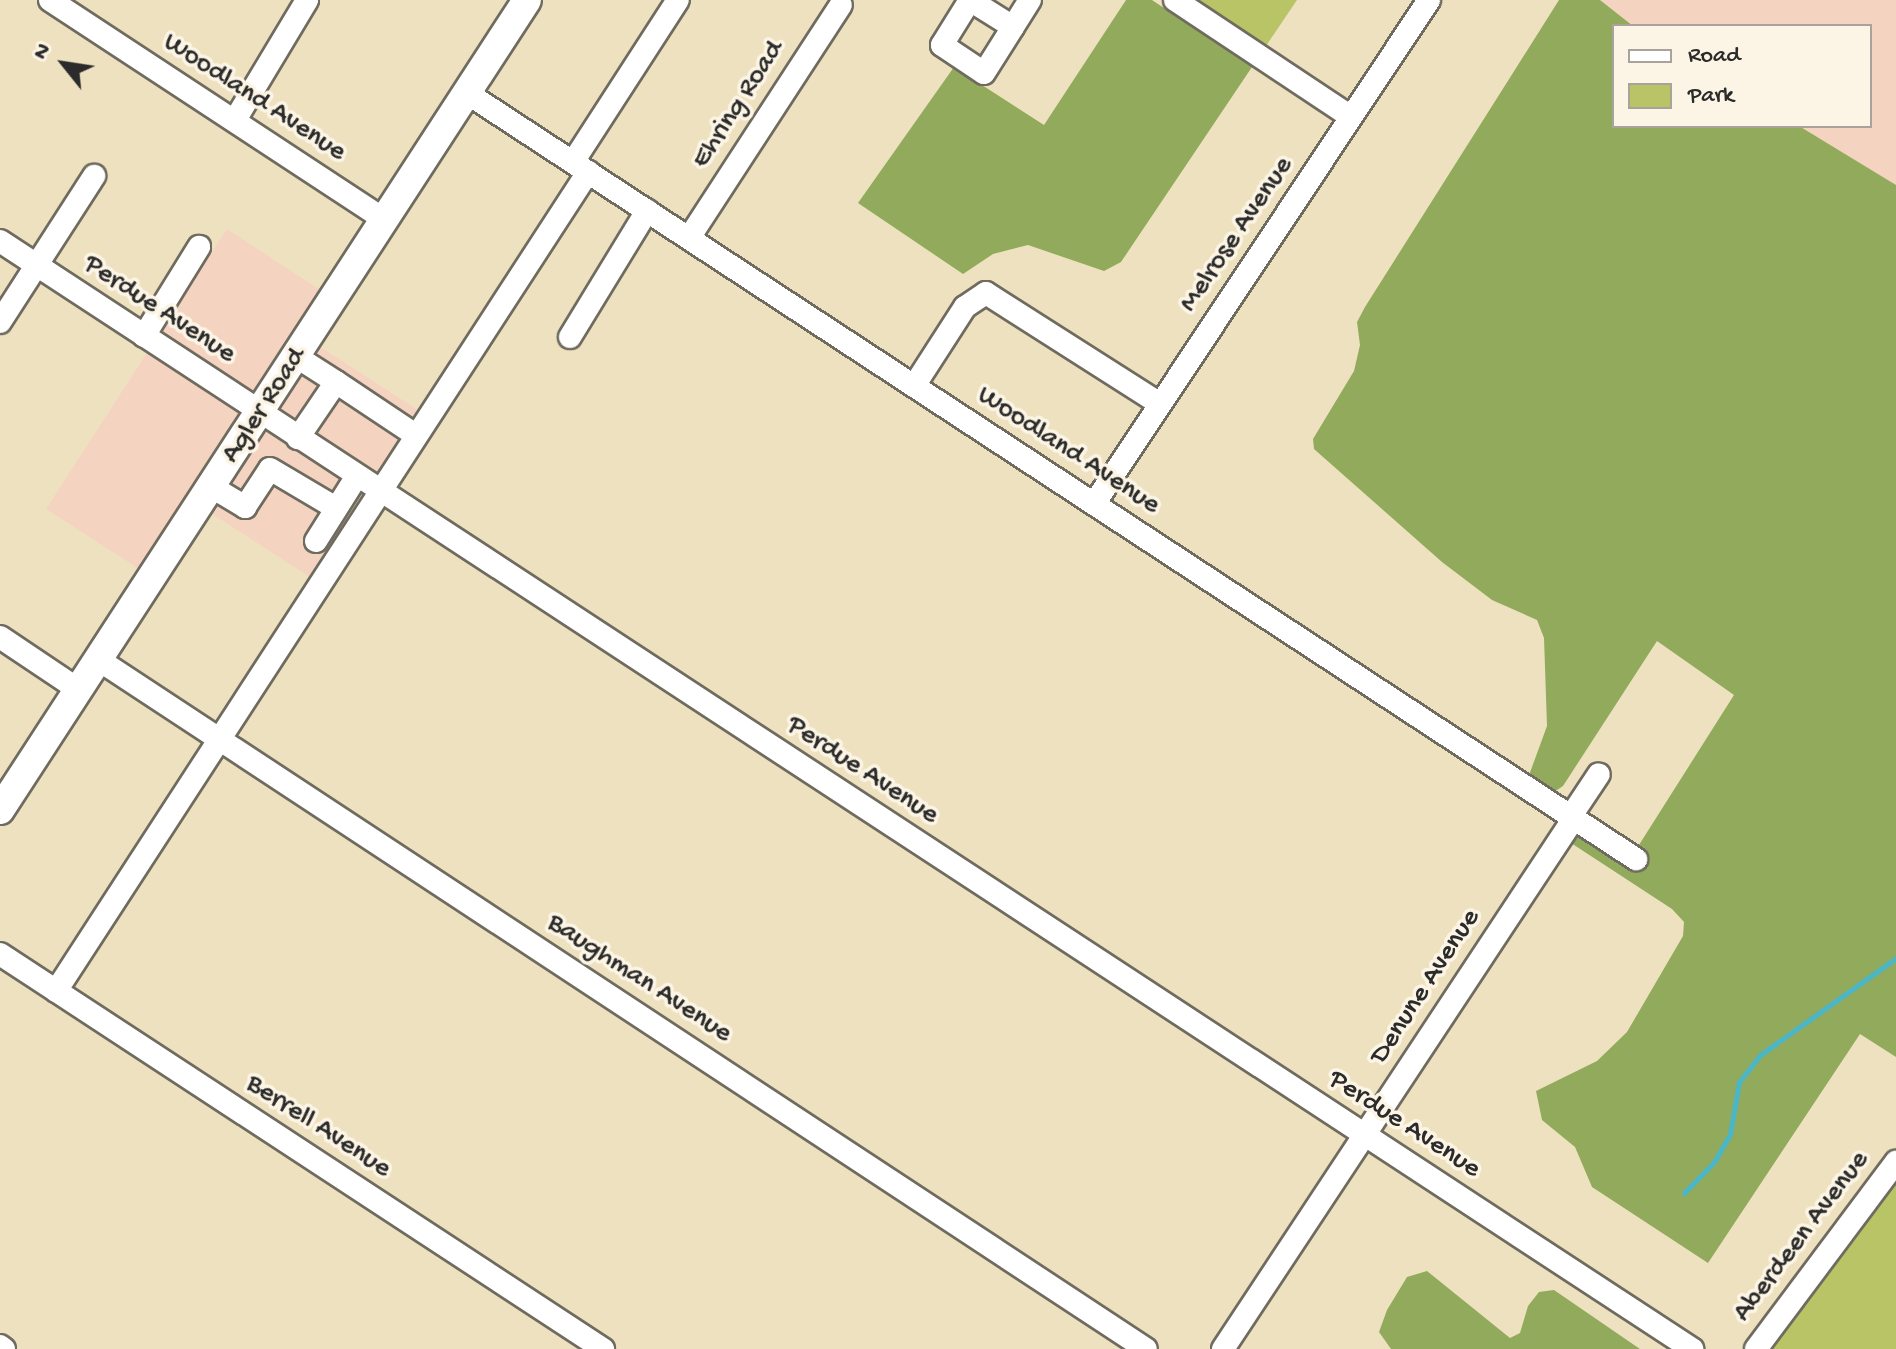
<!DOCTYPE html>
<html>
<head>
<meta charset="utf-8">
<style>
  body { margin:0 }
  #map { position:relative; width:1896px; height:1349px; overflow:hidden; background:#eee1c0; font-family:"Gochi Hand",sans-serif }
  div>[style] { position:absolute }
  [style*='--x'] { left:calc(var(--x)*1px); top:calc(var(--y)*1px); width:calc(var(--w)*1px); rotate:calc(var(--a)*1deg) }
  .built>* { inset:0; background:#f4d3c0 }
  .green>* { inset:0; background:#b8c466 }
  .forest>* { inset:0; background:#92aa5b }
  .stream>* { height:5px; margin:-2.5px; padding:0 2.5px; transform-origin:2.5px; border-radius:2.5px; background:#4bb6c7 }
  .roads { filter:drop-shadow(2px 0 #6f6b5f) drop-shadow(-2px 0 #6f6b5f) drop-shadow(0 2px #6f6b5f) drop-shadow(0 -2px #6f6b5f) }
  .minor>* { height:22px; margin:-11px; padding:0 11px; transform-origin:11px; border-radius:11px; background:#fff }
  .major>* { height:28px; margin:-14px; padding:0 14px; transform-origin:14px; border-radius:14px; background:#fff }
  span { translate:-50% -50%; white-space:nowrap; text-align:center; line-height:1.15; -webkit-text-stroke:7px #fcf5e5; paint-order:stroke }
  .street-label { font-size:28px; color:#2b2b2b }
  .legend { position:absolute; left:1612px; top:24px; width:260px; height:104px; box-sizing:border-box; background:#fcf5e5; border:2px solid #a8a49b; margin:0; padding:10px 14px; list-style:none; font-size:24px; color:#2b2b2b }
  .legend li { display:flex; align-items:center; gap:16px; height:40px }
  .legend b { width:40px; border:2px solid #a8a49b }
  .north { position:absolute; left:24px; top:24px; width:80px; height:80px; -webkit-text-stroke:6px #fcf5e5; paint-order:stroke; rotate:300deg; font-size:22px; font-weight:700; line-height:32px; text-align:center; color:#2b2b2b }
  .north::after { content:''; display:block; margin:auto; width:28px; height:36px; background:#2b2b2b; clip-path:polygon(50% 0,100% 100%,50% 72%,0 100%) }
</style>
</head>
<body>
<div id="map">
  <div class="built">
    <div style="clip-path:polygon(1600px 0,1896px 0,1896px 185px,1799px 126px,1870px 126px,1870px 26px,1633px 26px)"></div>
    <div style="clip-path:polygon(227px 229px,331px 297px,305px 337px,427px 416px,319px 583px,200px 506px,153px 578px,46px 509px)"></div>
  </div>
  <div class="green">
    <div style="clip-path:polygon(1193px 0,1297px 0,1264px 49px)"></div>
    <div style="clip-path:polygon(1896px 1169px,1896px 1349px,1772px 1349px,1818px 1273px)"></div>
  </div>
  <div class="forest">
    <div style="clip-path:polygon(1126px 0,1152px 0,1252px 67px,1121px 262px,1104px 271px,1028px 245px,993px 254px,963px 274px,858px 203px,954px 67px,1044px 125px)"></div>
    <div style="clip-path:polygon(1559px 0,1600px 0,1633px 26px,1614px 26px,1614px 126px,1799px 126px,1896px 185px,1896px 1057px,1860px 1034px,1708px 1263px,1592px 1187px,1575px 1147px,1542px 1120px,1536px 1091px,1597px 1061px,1627px 1032px,1683px 936px,1684px 922px,1672px 909px,1571px 843px,1574px 830px,1632px 856px,1734px 695px,1657px 641px,1563px 786px,1551px 794px,1528px 778px,1547px 726px,1544px 638px,1537px 620px,1492px 600px,1442px 562px,1314px 449px,1313px 439px,1354px 371px,1360px 345px,1357px 322px,1365px 307px)"></div>
    <div style="clip-path:polygon(1427px 1271px,1510px 1338px,1520px 1333px,1528px 1306px,1539px 1292px,1554px 1290px,1640px 1349px,1391px 1349px,1379px 1332px,1387px 1310px,1407px 1277px)"></div>
  </div>
  <div class="stream">
    <div style="--x:1684;--y:1193;--w:43;--a:-45.9"></div>
    <div style="--x:1714;--y:1162;--w:32;--a:-60"></div>
    <div style="--x:1730;--y:1134;--w:53;--a:-80.2"></div>
    <div style="--x:1739;--y:1082;--w:34;--a:-52"></div>
    <div style="--x:1760;--y:1055;--w:167;--a:-35.5"></div>
  </div>
  <div class="roads">
    <div class="minor">
      <div style="--x:50;--y:0;--w:401;--a:33.3"></div>
      <div style="--x:1175;--y:0;--w:211;--a:33.6"></div>
      <div style="--x:1013;--y:27;--w:51;--a:-147.9"></div>
      <div style="--x:970;--y:0;--w:53;--a:121.9"></div>
      <div style="--x:942;--y:45;--w:50;--a:33.7"></div>
      <div style="--x:984;--y:73;--w:54;--a:-57.8"></div>
      <div style="--x:1013;--y:27;--w:32;--a:-58"></div>
      <div style="--x:467;--y:93;--w:1398;--a:33.24"></div>
      <div style="--x:235;--y:120;--w:140;--a:-59"></div>
      <div style="--x:573;--y:162;--w:193;--a:-57.1"></div>
      <div style="--x:689;--y:238;--w:278;--a:-56.9"></div>
      <div style="--x:0;--y:241;--w:2023;--a:33.22"></div>
      <div style="--x:0;--y:322;--w:174;--a:-57.2"></div>
      <div style="--x:144;--y:336;--w:105;--a:-58.3"></div>
      <div style="--x:570;--y:337;--w:148;--a:-58.6"></div>
      <div style="--x:297;--y:357;--w:46;--a:32.7"></div>
      <div style="--x:336;--y:382;--w:68;--a:124.2"></div>
      <div style="--x:336;--y:382;--w:94;--a:33.7"></div>
      <div style="--x:914;--y:386;--w:94;--a:-57.2"></div>
      <div style="--x:965;--y:307;--w:25;--a:-34"></div>
      <div style="--x:986;--y:293;--w:206;--a:32.5"></div>
      <div style="--x:212;--y:487;--w:39;--a:31"></div>
      <div style="--x:245;--y:507;--w:45;--a:-56.7"></div>
      <div style="--x:270;--y:469;--w:77;--a:30.6"></div>
      <div style="--x:1094;--y:504;--w:605;--a:-56.39"></div>
      <div style="--x:316;--y:541;--w:77;--a:-57.8"></div>
      <div style="--x:0;--y:637;--w:95;--a:33.9"></div>
      <div style="--x:99;--y:660;--w:1253;--a:33.35"></div>
      <div style="--x:1571;--y:816;--w:50;--a:-56.3"></div>
      <div style="--x:0;--y:954;--w:721;--a:33.23"></div>
      <div style="--x:56;--y:991;--w:977;--a:-56.99"></div>
      <div style="--x:0;--y:1346;--w:5;--a:37"></div>
      <div style="--x:1223;--y:1349;--w:637;--a:-56.53"></div>
      <div style="--x:1756;--y:1349;--w:234;--a:-53.2"></div>
    </div>
    <div class="major">
      <div style="--x:0;--y:810;--w:966;--a:-56.95"></div>
    </div>
  </div>
  <div class="street-label">
    <span style="left:254px;top:98px;rotate:33deg">Woodland Avenue</span>
    <span style="left:739px;top:105px;rotate:-57deg">Ehring Road</span>
    <span style="left:1237px;top:235px;rotate:-56deg">Melrose Avenue</span>
    <span style="left:159px;top:310px;rotate:33deg">Perdue Avenue</span>
    <span style="left:265px;top:406px;rotate:-57deg">Agler Road</span>
    <span style="left:1068px;top:451px;rotate:33deg">Woodland Avenue</span>
    <span style="left:862px;top:771px;rotate:33deg">Perdue Avenue</span>
    <span style="left:639px;top:979px;rotate:33deg">Baughman Avenue</span>
    <span style="left:1426px;top:987px;rotate:-57deg">Denune Avenue</span>
    <span style="left:1404px;top:1125px;rotate:33deg">Perdue Avenue</span>
    <span style="left:318px;top:1127px;rotate:33deg">Berrell Avenue</span>
    <span style="left:1802px;top:1237px;rotate:-53deg">Aberdeen Avenue</span>
  </div>
  <ul class="legend">
  <li><b style="height:10px;background:#fff"></b>Road</li>
  <li><b style="height:22px;background:#b8c466"></b>Park</li>
  </ul>
  <div class="north">N</div>
</div>
</body>
</html>
